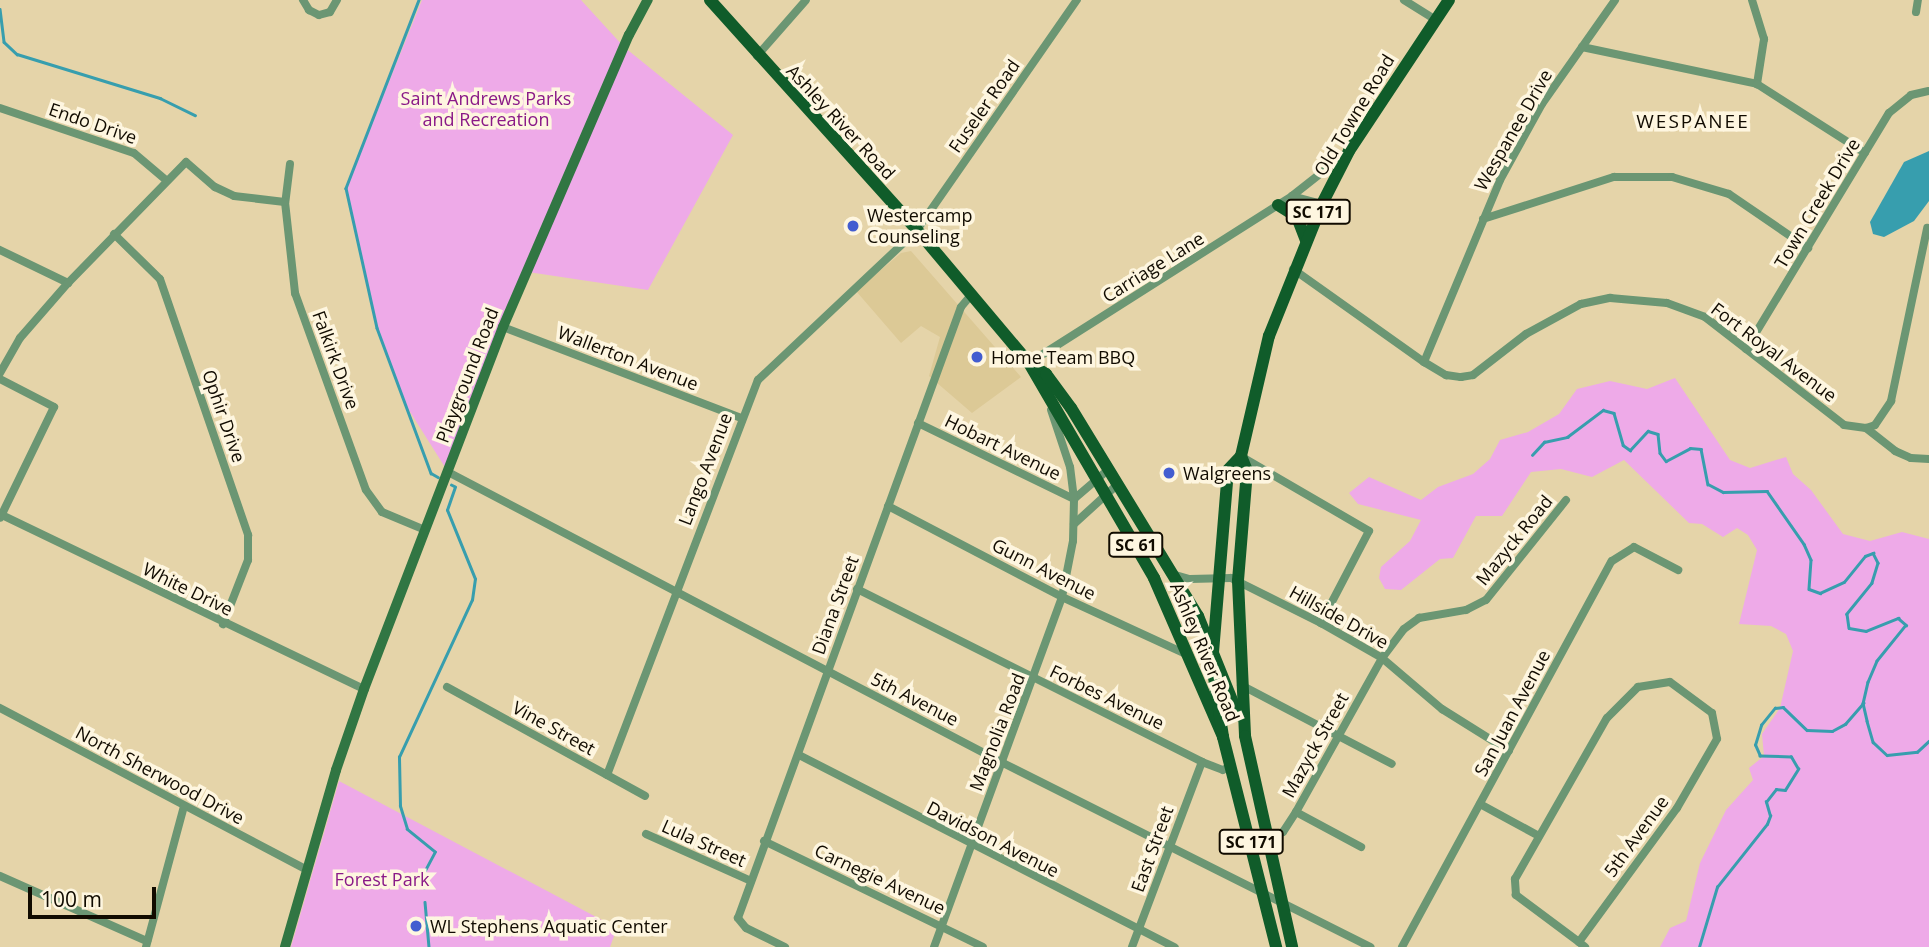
<!DOCTYPE html>
<html>
<head>
<meta charset="utf-8">
<style>
  body { margin:0 }
  #map { position:relative; width:1929px; height:947px; overflow:hidden; background:#e5d4a9; font-family:"Open Sans",sans-serif }
  div>[style] { position:absolute }
  [style*='--x'] { left:calc(var(--x)*1px); top:calc(var(--y)*1px); width:calc(var(--w)*1px); rotate:calc(var(--a)*1deg) }
  .built>* { inset:0; background:#dcc996 }
  .green>* { inset:0; background:#eeaae8 }
  .water>* { inset:0; background:#379eae }
  .stream>* { height:2.5px; margin:-1.25px; padding:0 1.25px; transform-origin:1.25px; border-radius:1.25px; background:#379eae }
  .minor>* { height:8px; margin:-4px; padding:0 4px; transform-origin:4px; border-radius:4px; background:#6b9673 }
  .secondary>* { height:10px; margin:-5px; padding:0 5px; transform-origin:5px; border-radius:5px; background:#317643 }
  .primary>* { height:12px; margin:-6px; padding:0 6px; transform-origin:6px; border-radius:6px; background:#105c2a }
  .dots>* { width:19px; height:19px; translate:-50% -50%; box-sizing:border-box; border:4px solid #fef6e0; border-radius:50% }
  span { translate:-50% -50%; white-space:nowrap; text-align:center; line-height:1.15; -webkit-text-stroke:7px #fef6e0; paint-order:stroke }
  .shield-label span { padding:2px 5px; background:#fef6e0; border:2px solid; border-radius:5px; -webkit-text-stroke-width:0 }
  .shield-label { font-size:16px; color:#110b00; font-weight:700 }
  .park-label { font-size:18px; color:#8a1987 }
  .street-label { font-size:18px; color:#110b00 }
  .poi-label { font-size:18px; color:#110b00 }
  .left { translate:0 -50%; text-align:left }
  .neighbourhood-label { font-size:19px; color:#110b00; letter-spacing:2px }
  .scale { position:absolute; left:28px; top:887px; width:128px; height:32px; box-sizing:border-box; border:4px solid #110b00; border-top:0; padding-left:9px; font-size:21px; line-height:24px; white-space:nowrap; color:#110b00; -webkit-text-stroke:5px #fef6e0; paint-order:stroke }
</style>
</head>
<body>
<div id="map">
  <div class="built">
    <div style="clip-path:polygon(911px 251px,1021px 377px,972px 413px,929px 376px,940px 337px,921px 326px,901px 343px,856px 291px,901px 253px)"></div>
  </div>
  <div class="green">
    <div style="clip-path:polygon(422px 0,581px 0,624px 47px,733px 135px,648px 290px,528px 272px,448px 472px,407px 407px,377px 328px,346px 188px)"></div>
    <div style="clip-path:polygon(1675px 378px,1730px 460px,1750px 468px,1786px 457px,1793px 474px,1811px 490px,1843px 534px,1870px 541px,1902px 532px,1929px 539px,1929px 947px,1660px 947px,1670px 928px,1686px 921px,1700px 863px,1726px 810px,1753px 780px,1749px 768px,1764px 756px,1762px 734px,1780px 708px,1793px 651px,1786px 634px,1771px 626px,1739px 624px,1757px 550px,1748px 535px,1737px 528px,1723px 537px,1702px 524px,1689px 523px,1624px 460px,1592px 477px,1561px 469px,1531px 472px,1502px 516px,1476px 516px,1453px 558px,1440px 559px,1401px 590px,1385px 589px,1379px 578px,1381px 567px,1410px 541px,1421px 520px,1358px 504px,1349px 493px,1369px 477px,1421px 500px,1438px 487px,1473px 474px,1490px 459px,1500px 440px,1528px 432px,1559px 414px,1577px 389px,1610px 381px,1647px 389px)"></div>
    <div style="clip-path:polygon(339px 781px,617px 928px,610px 947px,291px 947px)"></div>
  </div>
  <div class="water">
    <div style="clip-path:polygon(1929px 151px,1929px 201px,1914px 221px,1884px 237px,1873px 234px,1870px 222px,1904px 162px)"></div>
  </div>
  <div class="stream">
    <div style="--x:419;--y:0;--w:202;--a:111.2"></div>
    <div style="--x:346;--y:188;--w:143;--a:77.5"></div>
    <div style="--x:377;--y:328;--w:155;--a:69.6"></div>
    <div style="--x:431;--y:473;--w:8;--a:30"></div>
    <div style="--x:0;--y:9;--w:33;--a:83"></div>
    <div style="--x:4;--y:42;--w:18;--a:43"></div>
    <div style="--x:17;--y:54;--w:150;--a:17.1"></div>
    <div style="--x:160;--y:98;--w:39;--a:26"></div>
    <div style="--x:1532;--y:455;--w:18;--a:-47"></div>
    <div style="--x:1544;--y:442;--w:24;--a:-12"></div>
    <div style="--x:1567;--y:437;--w:45;--a:-36.9"></div>
    <div style="--x:1603;--y:410;--w:11;--a:15"></div>
    <div style="--x:1614;--y:413;--w:33;--a:74"></div>
    <div style="--x:1623;--y:445;--w:9;--a:36"></div>
    <div style="--x:1630;--y:450;--w:26;--a:-47"></div>
    <div style="--x:1648;--y:431;--w:10;--a:17"></div>
    <div style="--x:1658;--y:434;--w:19;--a:84"></div>
    <div style="--x:1660;--y:453;--w:10;--a:53"></div>
    <div style="--x:1666;--y:461;--w:27;--a:-28"></div>
    <div style="--x:1690;--y:448;--w:11;--a:5"></div>
    <div style="--x:1701;--y:449;--w:36;--a:79"></div>
    <div style="--x:1708;--y:484;--w:17;--a:28"></div>
    <div style="--x:1723;--y:492;--w:44;--a:-1.3"></div>
    <div style="--x:1767;--y:491;--w:65;--a:55.1"></div>
    <div style="--x:1804;--y:544;--w:17;--a:66"></div>
    <div style="--x:1811;--y:560;--w:29;--a:94"></div>
    <div style="--x:1809;--y:589;--w:12;--a:20"></div>
    <div style="--x:1820;--y:593;--w:26;--a:-25"></div>
    <div style="--x:1844;--y:582;--w:33;--a:-51"></div>
    <div style="--x:1865;--y:556;--w:9;--a:-21"></div>
    <div style="--x:1873;--y:553;--w:11;--a:63"></div>
    <div style="--x:1878;--y:563;--w:21;--a:107"></div>
    <div style="--x:1872;--y:583;--w:40;--a:129"></div>
    <div style="--x:1847;--y:614;--w:14;--a:82"></div>
    <div style="--x:1849;--y:628;--w:17;--a:10"></div>
    <div style="--x:1866;--y:631;--w:35;--a:-22"></div>
    <div style="--x:1898;--y:618;--w:11;--a:41"></div>
    <div style="--x:1906;--y:625;--w:46;--a:128.9"></div>
    <div style="--x:1877;--y:661;--w:23;--a:113"></div>
    <div style="--x:1868;--y:682;--w:22;--a:103"></div>
    <div style="--x:1863;--y:703;--w:18;--a:77"></div>
    <div style="--x:1867;--y:721;--w:22;--a:74"></div>
    <div style="--x:1873;--y:742;--w:19;--a:43"></div>
    <div style="--x:1887;--y:755;--w:30;--a:-6"></div>
    <div style="--x:1917;--y:752;--w:16;--a:-43"></div>
    <div style="--x:424;--y:888;--w:12;--a:-99"></div>
    <div style="--x:422;--y:876;--w:27;--a:-62"></div>
    <div style="--x:435;--y:852;--w:36;--a:-141"></div>
    <div style="--x:407;--y:829;--w:24;--a:-107"></div>
    <div style="--x:400;--y:806;--w:49;--a:-91.2"></div>
    <div style="--x:399;--y:757;--w:173;--a:-65.1"></div>
    <div style="--x:472;--y:600;--w:21;--a:-82"></div>
    <div style="--x:475;--y:579;--w:74;--a:-112.1"></div>
    <div style="--x:447;--y:510;--w:24;--a:-71"></div>
    <div style="--x:455;--y:487;--w:4;--a:-153"></div>
    <div style="--x:425;--y:902;--w:45;--a:84.9"></div>
    <div style="--x:1699;--y:947;--w:63;--a:-73.3"></div>
    <div style="--x:1717;--y:887;--w:80;--a:-51.6"></div>
    <div style="--x:1767;--y:824;--w:9;--a:-69"></div>
    <div style="--x:1770;--y:816;--w:15;--a:-106"></div>
    <div style="--x:1766;--y:802;--w:16;--a:-52"></div>
    <div style="--x:1776;--y:789;--w:9;--a:6"></div>
    <div style="--x:1785;--y:790;--w:25;--a:-58"></div>
    <div style="--x:1798;--y:769;--w:14;--a:-120"></div>
    <div style="--x:1791;--y:757;--w:31;--a:-178"></div>
    <div style="--x:1760;--y:756;--w:12;--a:-114"></div>
    <div style="--x:1755;--y:745;--w:21;--a:-73"></div>
    <div style="--x:1761;--y:725;--w:22;--a:-51"></div>
    <div style="--x:1775;--y:708;--w:8;--a:-7"></div>
    <div style="--x:1783;--y:707;--w:33;--a:44"></div>
    <div style="--x:1807;--y:730;--w:25;--a:2"></div>
    <div style="--x:1832;--y:731;--w:15;--a:-28"></div>
    <div style="--x:1845;--y:724;--w:28;--a:-49"></div>
  </div>
  <div class="minor">
    <div style="--x:303;--y:0;--w:12;--a:59"></div>
    <div style="--x:309;--y:10;--w:11;--a:27"></div>
    <div style="--x:319;--y:15;--w:11;--a:-15"></div>
    <div style="--x:330;--y:12;--w:14;--a:-60"></div>
    <div style="--x:1404;--y:0;--w:36;--a:32"></div>
    <div style="--x:1752;--y:0;--w:41;--a:72.9"></div>
    <div style="--x:1764;--y:39;--w:46;--a:98.8"></div>
    <div style="--x:1916;--y:12;--w:12;--a:-81"></div>
    <div style="--x:1582;--y:47;--w:179;--a:11.9"></div>
    <div style="--x:1757;--y:84;--w:128;--a:32.6"></div>
    <div style="--x:757;--y:56;--w:74;--a:-48.8"></div>
    <div style="--x:0;--y:108;--w:141;--a:18.6"></div>
    <div style="--x:134;--y:153;--w:43;--a:40.3"></div>
    <div style="--x:290;--y:164;--w:38;--a:97"></div>
    <div style="--x:285;--y:202;--w:92;--a:83.7"></div>
    <div style="--x:295;--y:293;--w:209;--a:70.2"></div>
    <div style="--x:366;--y:490;--w:27;--a:54"></div>
    <div style="--x:382;--y:512;--w:47;--a:22.7"></div>
    <div style="--x:1292;--y:196;--w:66;--a:-38.3"></div>
    <div style="--x:1483;--y:219;--w:138;--a:-17.8"></div>
    <div style="--x:1614;--y:177;--w:58;--a:0"></div>
    <div style="--x:1672;--y:177;--w:59;--a:16.6"></div>
    <div style="--x:1729;--y:194;--w:96;--a:34.4"></div>
    <div style="--x:114;--y:234;--w:64;--a:44.4"></div>
    <div style="--x:160;--y:279;--w:271;--a:71"></div>
    <div style="--x:248;--y:535;--w:25;--a:90"></div>
    <div style="--x:248;--y:560;--w:69;--a:111.3"></div>
    <div style="--x:0;--y:250;--w:76;--a:25.9"></div>
    <div style="--x:1293;--y:269;--w:161;--a:35.4"></div>
    <div style="--x:1424;--y:362;--w:26;--a:31"></div>
    <div style="--x:1446;--y:375;--w:15;--a:8"></div>
    <div style="--x:1461;--y:377;--w:12;--a:-9"></div>
    <div style="--x:1473;--y:375;--w:67;--a:-37.7"></div>
    <div style="--x:1526;--y:334;--w:63;--a:-28.6"></div>
    <div style="--x:1581;--y:304;--w:30;--a:-12"></div>
    <div style="--x:1610;--y:298;--w:57;--a:5"></div>
    <div style="--x:1667;--y:303;--w:40;--a:20.2"></div>
    <div style="--x:1705;--y:317;--w:176;--a:37.8"></div>
    <div style="--x:1844;--y:425;--w:22;--a:8"></div>
    <div style="--x:1866;--y:428;--w:9;--a:-18"></div>
    <div style="--x:1875;--y:425;--w:29;--a:-56"></div>
    <div style="--x:1891;--y:401;--w:177;--a:-78.2"></div>
    <div style="--x:503;--y:327;--w:255;--a:20.9"></div>
    <div style="--x:1746;--y:349;--w:276;--a:-58.8"></div>
    <div style="--x:1889;--y:113;--w:28;--a:-39"></div>
    <div style="--x:1911;--y:95;--w:18;--a:-13"></div>
    <div style="--x:1424;--y:362;--w:197;--a:-67.3"></div>
    <div style="--x:1500;--y:180;--w:87;--a:-61.1"></div>
    <div style="--x:1542;--y:104;--w:127;--a:-54.9"></div>
    <div style="--x:1031;--y:367;--w:4;--a:-117"></div>
    <div style="--x:1029;--y:363;--w:312;--a:-32.4"></div>
    <div style="--x:1292;--y:196;--w:31;--a:15"></div>
    <div style="--x:0;--y:373;--w:40;--a:-60.3"></div>
    <div style="--x:20;--y:338;--w:73;--a:-48.9"></div>
    <div style="--x:68;--y:283;--w:169;--a:-45.7"></div>
    <div style="--x:186;--y:162;--w:38;--a:41"></div>
    <div style="--x:215;--y:187;--w:21;--a:25"></div>
    <div style="--x:234;--y:196;--w:51;--a:6.7"></div>
    <div style="--x:0;--y:379;--w:61;--a:27.4"></div>
    <div style="--x:54;--y:407;--w:123;--a:115.9"></div>
    <div style="--x:918;--y:423;--w:174;--a:26"></div>
    <div style="--x:1866;--y:428;--w:37;--a:38"></div>
    <div style="--x:1895;--y:451;--w:17;--a:24"></div>
    <div style="--x:1911;--y:458;--w:18;--a:3"></div>
    <div style="--x:1242;--y:457;--w:147;--a:30.2"></div>
    <div style="--x:1369;--y:531;--w:104;--a:117.6"></div>
    <div style="--x:448;--y:472;--w:627;--a:27.67"></div>
    <div style="--x:1003;--y:763;--w:411;--a:26.6"></div>
    <div style="--x:1074;--y:499;--w:46;--a:-40.6"></div>
    <div style="--x:888;--y:506;--w:196;--a:27.6"></div>
    <div style="--x:1062;--y:597;--w:136;--a:24.7"></div>
    <div style="--x:0;--y:514;--w:404;--a:25.7"></div>
    <div style="--x:1074;--y:524;--w:59;--a:-42.3"></div>
    <div style="--x:1172;--y:574;--w:19;--a:16"></div>
    <div style="--x:1190;--y:579;--w:41;--a:-1.4"></div>
    <div style="--x:1231;--y:578;--w:101;--a:26.6"></div>
    <div style="--x:1321;--y:623;--w:70;--a:29.8"></div>
    <div style="--x:1382;--y:658;--w:79;--a:40.4"></div>
    <div style="--x:1442;--y:709;--w:79;--a:32.1"></div>
    <div style="--x:857;--y:589;--w:386;--a:26.6"></div>
    <div style="--x:1202;--y:762;--w:22;--a:21"></div>
    <div style="--x:1223;--y:770;--w:9;--a:-27"></div>
    <div style="--x:1241;--y:685;--w:170;--a:27.6"></div>
    <div style="--x:447;--y:687;--w:226;--a:28.8"></div>
    <div style="--x:0;--y:708;--w:346;--a:27.8"></div>
    <div style="--x:799;--y:755;--w:422;--a:27.1"></div>
    <div style="--x:607;--y:775;--w:423;--a:-69.1"></div>
    <div style="--x:758;--y:380;--w:219;--a:-43.3"></div>
    <div style="--x:917;--y:230;--w:280;--a:-55.2"></div>
    <div style="--x:1480;--y:804;--w:67;--a:28.5"></div>
    <div style="--x:1296;--y:812;--w:74;--a:28.3"></div>
    <div style="--x:646;--y:834;--w:113;--a:24.1"></div>
    <div style="--x:1267;--y:838;--w:17;--a:-21"></div>
    <div style="--x:1283;--y:832;--w:24;--a:-57"></div>
    <div style="--x:1296;--y:812;--w:176;--a:-60.8"></div>
    <div style="--x:1382;--y:658;--w:36;--a:-53"></div>
    <div style="--x:1404;--y:629;--w:19;--a:-36"></div>
    <div style="--x:1419;--y:618;--w:48;--a:-9.7"></div>
    <div style="--x:1466;--y:610;--w:22;--a:-27"></div>
    <div style="--x:1486;--y:600;--w:128;--a:-51.3"></div>
    <div style="--x:764;--y:841;--w:243;--a:25.8"></div>
    <div style="--x:0;--y:876;--w:161;--a:23.9"></div>
    <div style="--x:1579;--y:942;--w:79;--a:-143.3"></div>
    <div style="--x:1516;--y:895;--w:16;--a:-94"></div>
    <div style="--x:1515;--y:879;--w:185;--a:-60.3"></div>
    <div style="--x:1607;--y:718;--w:44;--a:-45"></div>
    <div style="--x:1638;--y:687;--w:32;--a:-9"></div>
    <div style="--x:1670;--y:682;--w:52;--a:36.4"></div>
    <div style="--x:1712;--y:713;--w:26;--a:79"></div>
    <div style="--x:1717;--y:739;--w:80;--a:120.1"></div>
    <div style="--x:1677;--y:808;--w:166;--a:126.2"></div>
    <div style="--x:1579;--y:942;--w:8;--a:40"></div>
    <div style="--x:146;--y:947;--w:146;--a:-74.9"></div>
    <div style="--x:785;--y:947;--w:43;--a:-154"></div>
    <div style="--x:746;--y:928;--w:13;--a:-129"></div>
    <div style="--x:738;--y:918;--w:650;--a:-69.95"></div>
    <div style="--x:961;--y:307;--w:17;--a:-50"></div>
    <div style="--x:934;--y:947;--w:373;--a:-69.9"></div>
    <div style="--x:1062;--y:597;--w:57;--a:-78.9"></div>
    <div style="--x:1073;--y:541;--w:42;--a:-88.6"></div>
    <div style="--x:1074;--y:499;--w:32;--a:-97"></div>
    <div style="--x:1070;--y:467;--w:60;--a:-108.4"></div>
    <div style="--x:1132;--y:947;--w:198;--a:-69.3"></div>
    <div style="--x:1402;--y:947;--w:439;--a:-61.5"></div>
    <div style="--x:1612;--y:561;--w:26;--a:-32"></div>
    <div style="--x:1634;--y:547;--w:50;--a:27.6"></div>
  </div>
  <div class="secondary">
    <div style="--x:285;--y:947;--w:184;--a:-73.9"></div>
    <div style="--x:336;--y:770;--w:86;--a:-70.9"></div>
    <div style="--x:364;--y:689;--w:388;--a:-69"></div>
    <div style="--x:503;--y:327;--w:318;--a:-66.7"></div>
    <div style="--x:629;--y:35;--w:40;--a:-62"></div>
  </div>
  <div class="primary">
    <div style="--x:710;--y:0;--w:309;--a:48"></div>
    <div style="--x:917;--y:230;--w:174;--a:49.9"></div>
    <div style="--x:1029;--y:363;--w:249;--a:59.8"></div>
    <div style="--x:1154;--y:578;--w:173;--a:66.5"></div>
    <div style="--x:1278;--y:205;--w:22;--a:32"></div>
    <div style="--x:1297;--y:217;--w:25;--a:69"></div>
    <div style="--x:1032;--y:365;--w:17;--a:33"></div>
    <div style="--x:1046;--y:374;--w:42;--a:53.7"></div>
    <div style="--x:1071;--y:408;--w:244;--a:58.6"></div>
    <div style="--x:1198;--y:616;--w:107;--a:68"></div>
    <div style="--x:1241;--y:456;--w:123;--a:-76.9"></div>
    <div style="--x:1269;--y:336;--w:142;--a:-68.1"></div>
    <div style="--x:1322;--y:204;--w:59;--a:-63"></div>
    <div style="--x:1349;--y:151;--w:181;--a:-56.5"></div>
    <div style="--x:1241;--y:456;--w:19;--a:133"></div>
    <div style="--x:1228;--y:470;--w:195;--a:94.7"></div>
    <div style="--x:1212;--y:664;--w:74;--a:81.4"></div>
    <div style="--x:1223;--y:737;--w:217;--a:75.8"></div>
    <div style="--x:1241;--y:456;--w:16;--a:68"></div>
    <div style="--x:1247;--y:471;--w:110;--a:94.7"></div>
    <div style="--x:1238;--y:581;--w:155;--a:87.4"></div>
    <div style="--x:1245;--y:736;--w:216;--a:77.4"></div>
  </div>
  <div class="dots">
    <div style="left:853px;top:226px;background:#435dd0"></div>
    <div style="left:977px;top:357px;background:#435dd0"></div>
    <div style="left:1169px;top:473px;background:#435dd0"></div>
    <div style="left:416px;top:926px;background:#435dd0"></div>
  </div>
  <div class="shield-label">
    <span style="left:1318px;top:212px">SC 171</span>
    <span style="left:1136px;top:545px">SC 61</span>
    <span style="left:1251px;top:842px">SC 171</span>
  </div>
  <div class="park-label">
    <span style="left:486px;top:109px">Saint Andrews Parks<br>and Recreation</span>
    <span style="left:382px;top:879px">Forest Park</span>
  </div>
  <div class="street-label">
    <span style="left:984px;top:106px;rotate:-55deg">Fuseler Road</span>
    <span style="left:1354px;top:115px;rotate:-59deg">Old Towne Road</span>
    <span style="left:841px;top:122px;rotate:47deg">Ashley River Road</span>
    <span style="left:93px;top:123px;rotate:19deg">Endo Drive</span>
    <span style="left:1513px;top:130px;rotate:-60deg">Wespanee Drive</span>
    <span style="left:1817px;top:203px;rotate:-59deg">Town Creek Drive</span>
    <span style="left:1153px;top:267px;rotate:-32deg">Carriage Lane</span>
    <span style="left:1774px;top:352px;rotate:37deg">Fort Royal Avenue</span>
    <span style="left:628px;top:358px;rotate:21deg">Wallerton Avenue</span>
    <span style="left:336px;top:360px;rotate:70deg">Falkirk Drive</span>
    <span style="left:467px;top:375px;rotate:-69deg">Playground Road</span>
    <span style="left:224px;top:416px;rotate:71deg">Ophir Drive</span>
    <span style="left:1003px;top:447px;rotate:26deg">Hobart Avenue</span>
    <span style="left:705px;top:469px;rotate:-69deg">Lango Avenue</span>
    <span style="left:1514px;top:540px;rotate:-51deg">Mazyck Road</span>
    <span style="left:1044px;top:569px;rotate:27deg">Gunn Avenue</span>
    <span style="left:188px;top:589px;rotate:26deg">White Drive</span>
    <span style="left:835px;top:605px;rotate:-70deg">Diana Street</span>
    <span style="left:1339px;top:617px;rotate:29deg">Hillside Drive</span>
    <span style="left:1205px;top:652px;rotate:67deg">Ashley River Road</span>
    <span style="left:1107px;top:697px;rotate:26deg">Forbes Avenue</span>
    <span style="left:915px;top:699px;rotate:27deg">5th Avenue</span>
    <span style="left:1512px;top:713px;rotate:-62deg">San Juan Avenue</span>
    <span style="left:554px;top:728px;rotate:29deg">Vine Street</span>
    <span style="left:997px;top:732px;rotate:-69deg">Magnolia Road</span>
    <span style="left:1315px;top:745px;rotate:-61deg">Mazyck Street</span>
    <span style="left:160px;top:775px;rotate:28deg">North Sherwood Drive</span>
    <span style="left:1636px;top:836px;rotate:-54deg">5th Avenue</span>
    <span style="left:993px;top:839px;rotate:27deg">Davidson Avenue</span>
    <span style="left:704px;top:843px;rotate:24deg">Lula Street</span>
    <span style="left:1152px;top:849px;rotate:-70deg">East Street</span>
    <span style="left:880px;top:879px;rotate:25deg">Carnegie Avenue</span>
  </div>
  <div class="poi-label">
    <span class="left" style="left:867px;top:226px">Westercamp<br>Counseling</span>
    <span class="left" style="left:991px;top:357px">Home Team BBQ</span>
    <span class="left" style="left:1183px;top:473px">Walgreens</span>
    <span class="left" style="left:430px;top:926px">WL Stephens Aquatic Center</span>
  </div>
  <div class="neighbourhood-label">
    <span style="left:1693px;top:122px">WESPANEE</span>
  </div>
  <div class="scale">100 m</div>
</div>
</body>
</html>
